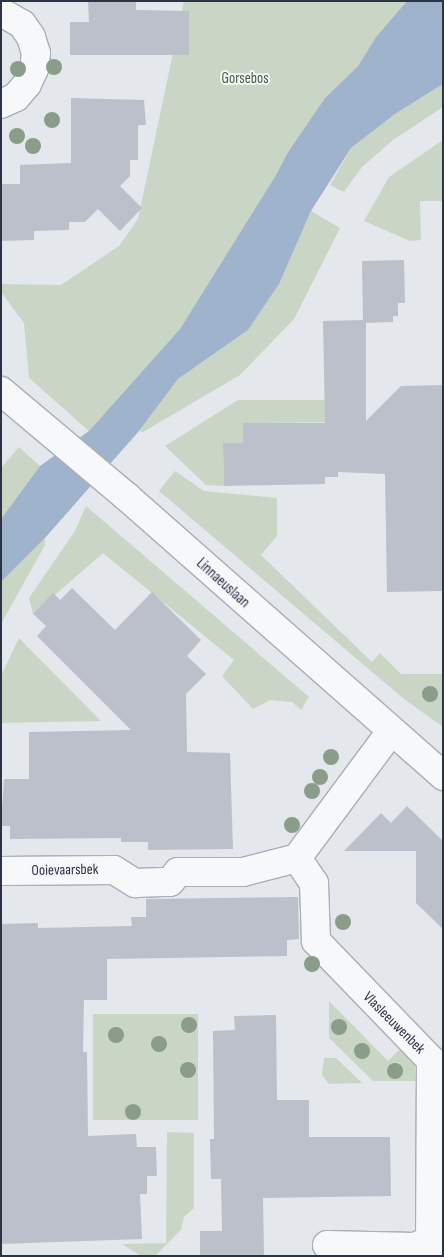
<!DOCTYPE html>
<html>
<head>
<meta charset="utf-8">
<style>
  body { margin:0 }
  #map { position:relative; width:444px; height:1257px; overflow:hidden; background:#e4e7ec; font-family:"Sofia Sans Condensed",sans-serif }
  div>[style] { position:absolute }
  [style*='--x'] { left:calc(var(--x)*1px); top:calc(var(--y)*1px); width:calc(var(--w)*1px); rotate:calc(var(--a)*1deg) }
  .green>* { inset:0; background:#c9d6c5; transform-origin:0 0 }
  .water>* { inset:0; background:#9fb4cc }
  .building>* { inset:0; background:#bbc0ca }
  .roads { filter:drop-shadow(1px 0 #a9aeb7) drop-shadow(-1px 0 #a9aeb7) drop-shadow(0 1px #a9aeb7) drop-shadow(0 -1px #a9aeb7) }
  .minor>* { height:28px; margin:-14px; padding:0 14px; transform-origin:14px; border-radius:14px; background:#f7f8fa }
  .trees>* { width:16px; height:16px; margin:-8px; border-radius:50%; background:#899d89 }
  span { translate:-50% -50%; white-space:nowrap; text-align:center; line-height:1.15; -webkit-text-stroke:4px #f4f6f9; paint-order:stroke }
  .park-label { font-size:15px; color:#3f6138 }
  .street-label { font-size:15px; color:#2b3445 }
  .frame { position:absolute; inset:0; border:2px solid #2b3445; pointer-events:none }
</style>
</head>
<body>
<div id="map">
  <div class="green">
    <div style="clip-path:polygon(184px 1px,407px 1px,376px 37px,358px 66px,325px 98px,288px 152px,276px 175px,180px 329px,89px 431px,29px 378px,24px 323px,1px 292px,1px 284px,61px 285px,119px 246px,138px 219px)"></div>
    <div style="clip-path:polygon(443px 84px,443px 107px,393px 140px,362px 167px,344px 192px,330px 185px,351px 148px,395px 114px)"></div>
    <div style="clip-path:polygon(443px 140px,443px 201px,420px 201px,421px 240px,410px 241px,364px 221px,389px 177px)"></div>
    <div style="clip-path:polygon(311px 211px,340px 228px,294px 319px,240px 375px,143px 432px,139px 431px,178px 379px,248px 330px,279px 283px)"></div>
    <div style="clip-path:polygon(238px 400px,352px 400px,352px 422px,243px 423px,243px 443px,223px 444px,224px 486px,206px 485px,165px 446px)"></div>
    <div style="clip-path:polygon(19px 447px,40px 466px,1px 519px,1px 468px)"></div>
    <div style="clip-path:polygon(175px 471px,204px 491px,277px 498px,277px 536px,261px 555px,372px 662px,380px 653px,401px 674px,443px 674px,443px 727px,404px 699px,159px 491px)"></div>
    <div style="clip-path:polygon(86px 506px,309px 697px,301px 710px,292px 702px,270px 700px,253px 709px,222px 676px,234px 660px,103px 553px,33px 614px,29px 598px,75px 531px)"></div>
    <div style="clip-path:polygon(45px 538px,45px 545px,1px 624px,1px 582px)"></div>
    <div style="clip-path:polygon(19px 638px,101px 721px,1px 723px,1px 676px)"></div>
    <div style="clip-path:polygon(329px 1001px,388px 1061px,404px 1045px,415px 1057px,416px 1081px,373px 1081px,329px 1038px)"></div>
    <div style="left:93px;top:1014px;width:105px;height:106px"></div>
    <div style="clip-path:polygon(324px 1058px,336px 1058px,362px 1083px,329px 1084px,322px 1075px)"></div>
    <div style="clip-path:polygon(167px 1132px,194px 1133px,194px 1208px,184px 1217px,181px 1230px,155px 1256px,141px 1256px,122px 1244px,166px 1243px)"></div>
  </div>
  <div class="water">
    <div style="clip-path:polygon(407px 1px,443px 1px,443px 84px,395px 114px,351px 148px,311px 211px,279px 284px,248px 330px,178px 379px,139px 431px,45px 538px,1px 582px,1px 519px,40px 466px,89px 431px,180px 329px,276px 175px,288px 152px,325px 98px,358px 66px,376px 37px)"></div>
  </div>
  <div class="building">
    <div style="clip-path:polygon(88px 1px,136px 1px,136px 10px,189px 11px,189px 55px,70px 55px,70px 22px,89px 22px)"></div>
    <div style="clip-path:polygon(71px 98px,144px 100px,146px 125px,138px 125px,138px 160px,130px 160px,130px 176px,120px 186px,142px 208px,120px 231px,98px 209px,85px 222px,69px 222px,69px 230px,34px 231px,34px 240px,1px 241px,1px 184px,20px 184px,20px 165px,71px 163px)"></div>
    <div style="clip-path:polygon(404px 260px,405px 303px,398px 303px,398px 316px,393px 316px,393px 322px,366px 323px,366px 421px,401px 386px,443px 385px,443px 591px,387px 592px,385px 474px,338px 472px,338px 477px,325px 477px,325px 484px,224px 486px,223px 443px,243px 443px,243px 423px,325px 423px,323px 321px,363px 320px,362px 261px)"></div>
    <div style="clip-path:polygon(72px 588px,115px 630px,152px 592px,201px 640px,187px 656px,206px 674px,186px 694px,187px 752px,230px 753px,233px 849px,148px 850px,148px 842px,121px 842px,121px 838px,10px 839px,10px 826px,1px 826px,4px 779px,29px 779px,29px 732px,131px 730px,37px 636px,46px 626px,33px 614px,53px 593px,60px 600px)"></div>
    <div style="clip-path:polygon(407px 806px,443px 841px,443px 929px,416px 903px,416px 851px,344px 851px,381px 813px,391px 823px)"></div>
    <div style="clip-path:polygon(298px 897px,299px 939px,287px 940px,287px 956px,107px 959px,107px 1000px,84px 1000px,83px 1052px,87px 1052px,88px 1136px,136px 1134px,137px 1147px,156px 1147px,157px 1176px,147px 1176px,147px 1194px,140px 1194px,142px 1239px,1px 1244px,1px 924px,38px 923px,38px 928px,132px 926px,131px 917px,146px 917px,146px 899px)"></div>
    <div style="clip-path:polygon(276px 1015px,277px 1100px,309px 1100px,309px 1137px,390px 1137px,391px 1196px,263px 1198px,264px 1256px,200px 1255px,200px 1231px,222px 1231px,221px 1179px,211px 1179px,210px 1139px,214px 1139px,213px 1031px,235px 1030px,234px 1016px)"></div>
  </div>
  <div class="roads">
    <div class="minor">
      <div style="--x:1;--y:12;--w:24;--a:30"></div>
      <div style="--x:22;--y:24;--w:16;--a:55"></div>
      <div style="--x:31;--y:37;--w:17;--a:73"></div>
      <div style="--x:36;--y:53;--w:16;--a:97"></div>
      <div style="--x:34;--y:69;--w:17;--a:115"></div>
      <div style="--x:27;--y:84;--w:17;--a:130"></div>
      <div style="--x:16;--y:97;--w:17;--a:155"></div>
      <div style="--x:1;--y:391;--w:165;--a:40.1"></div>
      <div style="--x:127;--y:497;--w:422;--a:41.4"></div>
      <div style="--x:297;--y:858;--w:30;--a:56"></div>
      <div style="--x:314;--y:883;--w:58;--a:88"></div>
      <div style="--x:316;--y:941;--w:165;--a:46"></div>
      <div style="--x:431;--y:1060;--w:180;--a:90.3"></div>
      <div style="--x:430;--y:1240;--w:18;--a:43"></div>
      <div style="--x:297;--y:858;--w:156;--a:-53.4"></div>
      <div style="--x:1;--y:871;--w:113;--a:-0.5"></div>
      <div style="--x:114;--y:870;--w:25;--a:32"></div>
      <div style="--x:135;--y:883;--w:35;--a:-2"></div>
      <div style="--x:170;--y:882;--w:13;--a:-51"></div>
      <div style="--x:178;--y:872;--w:65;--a:0"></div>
      <div style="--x:243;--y:872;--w:56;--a:-14.5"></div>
      <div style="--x:327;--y:1245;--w:88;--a:1.3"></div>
      <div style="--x:415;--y:1247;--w:17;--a:-25"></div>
    </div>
  </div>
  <div class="trees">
    <div style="left:54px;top:67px"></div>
    <div style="left:18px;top:69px"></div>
    <div style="left:52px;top:120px"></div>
    <div style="left:17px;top:136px"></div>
    <div style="left:33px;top:146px"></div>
    <div style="left:430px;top:694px"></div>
    <div style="left:331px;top:757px"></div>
    <div style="left:320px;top:777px"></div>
    <div style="left:312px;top:791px"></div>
    <div style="left:292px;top:825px"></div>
    <div style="left:343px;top:922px"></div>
    <div style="left:312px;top:964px"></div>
    <div style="left:189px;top:1025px"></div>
    <div style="left:339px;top:1027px"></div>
    <div style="left:116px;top:1035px"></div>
    <div style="left:159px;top:1044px"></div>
    <div style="left:362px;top:1051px"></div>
    <div style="left:188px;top:1070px"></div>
    <div style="left:395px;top:1071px"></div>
    <div style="left:133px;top:1112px"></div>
  </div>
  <div class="park-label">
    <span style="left:245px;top:79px">Gorsebos</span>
  </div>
  <div class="street-label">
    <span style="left:223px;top:583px;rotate:42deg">Linnaeuslaan</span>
    <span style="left:65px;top:870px;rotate:-1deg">Ooievaarsbek</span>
    <span style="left:394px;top:1023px;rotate:45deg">Vlasleeuwenbek</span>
  </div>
  <div class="frame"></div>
</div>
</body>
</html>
